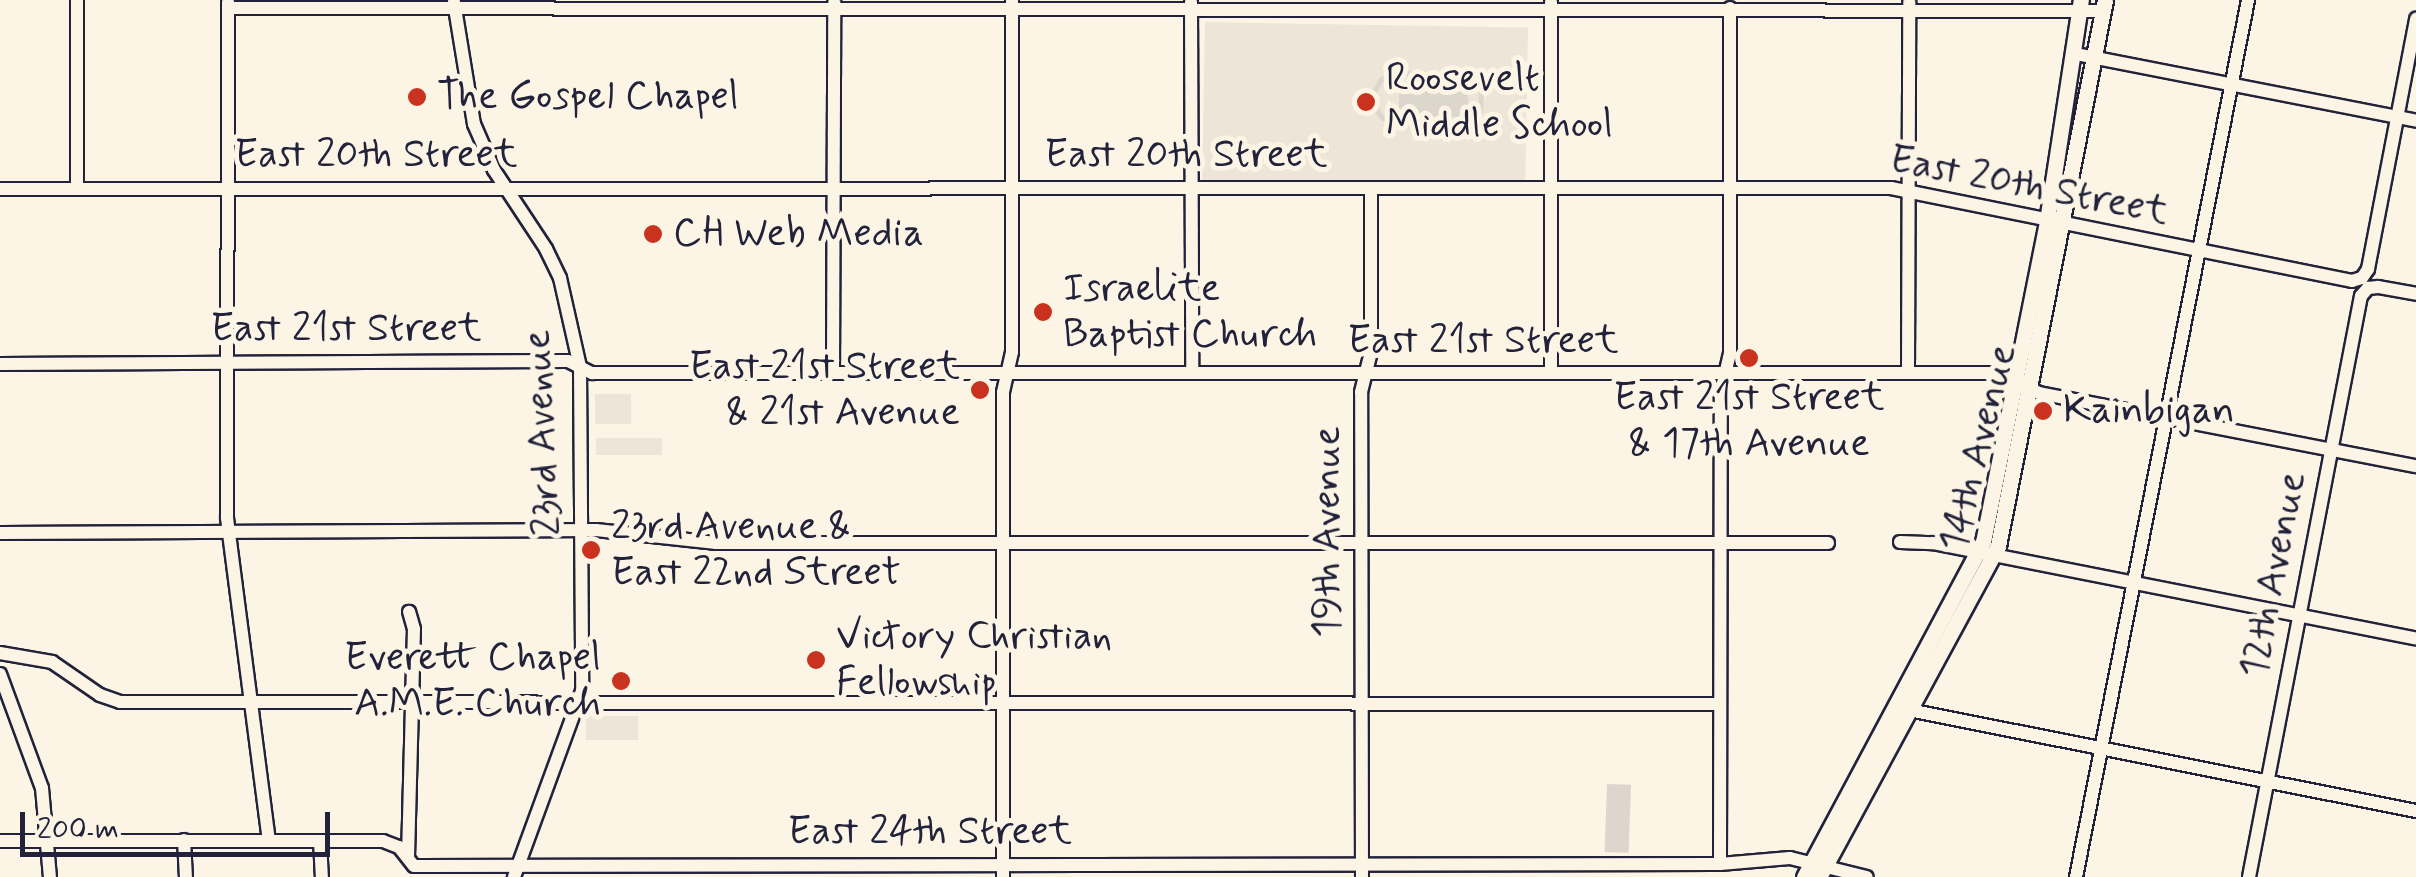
<!DOCTYPE html>
<html>
<head>
<meta charset="utf-8">
<style>
  body { margin:0 }
  #map { position:relative; width:2416px; height:877px; overflow:hidden; background:#fcf5e5; font-family:Mynerve,sans-serif }
  div>[style] { position:absolute }
  [style*='--x'] { left:calc(var(--x)*1px); top:calc(var(--y)*1px); width:calc(var(--w)*1px); rotate:calc(var(--a)*1deg) }
  .built>* { inset:0; background:#ece5d8; transform-origin:0 0 }
  .green>* { inset:0; background:#dcd6cc; transform-origin:0 0 }
  .roads { filter:drop-shadow(2px 0 #22223b) drop-shadow(-2px 0 #22223b) drop-shadow(0 2px #22223b) drop-shadow(0 -2px #22223b) }
  .minor>* { height:12px; margin:-6px; padding:0 6px; transform-origin:6px; border-radius:6px; background:#fcf5e5 }
  .major>* { height:15px; margin:-7.5px; padding:0 7.5px; transform-origin:7.5px; border-radius:7.5px; background:#fcf5e5 }
  .dots>* { width:28px; height:28px; translate:-50% -50%; box-sizing:border-box; border:5px solid #fcf5e5; border-radius:50% }
  span { translate:-50% -50%; white-space:nowrap; text-align:center; line-height:1.15; -webkit-text-stroke:10px #fcf5e5; paint-order:stroke }
  .poi-label { font-size:40px; color:#22223b }
  .left { translate:0 -50%; text-align:left }
  .right { translate:-100% -50%; text-align:right }
  .street-label { font-size:40px; color:#22223b }
  .scale { position:absolute; left:20px; top:812px; width:310px; height:45px; box-sizing:border-box; border:5px solid #22223b; border-top:0; padding-left:12px; font-size:30px; line-height:35px; white-space:nowrap; color:#22223b; -webkit-text-stroke:8px #fcf5e5; paint-order:stroke }
</style>
</head>
<body>
<div id="map">
  <div class="built">
    <div style="left:1205px;top:22px;width:323px;height:159px;rotate:1deg"></div>
    <div style="left:595px;top:394px;width:36px;height:30px"></div>
    <div style="left:596px;top:438px;width:66px;height:17px"></div>
    <div style="left:586px;top:716px;width:52px;height:24px"></div>
  </div>
  <div class="green">
    <div style="clip-path:polygon(evenodd,1397px 71px,1464px 71px,1484px 87px,1483px 113px,1464px 126px,1382px 121px,1373px 110px,1372px 92px,1380px 77px,1397px 71px,1397px 76px,1463px 77px,1479px 90px,1478px 110px,1463px 121px,1390px 119px,1381px 113px,1377px 93px,1383px 82px,1397px 76px)"></div>
    <div style="left:1399px;top:82px;width:69px;height:35px"></div>
    <div style="left:1607px;top:784px;width:24px;height:68px;rotate:2deg"></div>
  </div>
  <div class="roads">
    <div class="minor">
      <div style="--x:228;--y:2;--w:516;--a:90.11"></div>
      <div style="--x:227;--y:518;--w:325;--a:82.6"></div>
      <div style="--x:454;--y:2;--w:124;--a:80.7"></div>
      <div style="--x:474;--y:124;--w:50;--a:66.5"></div>
      <div style="--x:494;--y:170;--w:95;--a:56.6"></div>
      <div style="--x:546;--y:249;--w:32;--a:64"></div>
      <div style="--x:560;--y:278;--w:91;--a:77.3"></div>
      <div style="--x:580;--y:367;--w:324;--a:89.6"></div>
      <div style="--x:582;--y:691;--w:198;--a:110.1"></div>
      <div style="--x:1191;--y:2;--w:371;--a:89.8"></div>
      <div style="--x:1551;--y:2;--w:371;--a:90"></div>
      <div style="--x:229;--y:8;--w:1874;--a:0.09"></div>
      <div style="--x:2076;--y:54;--w:347;--a:11.1"></div>
      <div style="--x:77;--y:188;--w:188;--a:-90"></div>
      <div style="--x:0;--y:189;--w:1891;--a:-0.03"></div>
      <div style="--x:1891;--y:188;--w:470;--a:11.4"></div>
      <div style="--x:2352;--y:281;--w:10;--a:-17"></div>
      <div style="--x:2362;--y:278;--w:11;--a:-56"></div>
      <div style="--x:2368;--y:269;--w:255;--a:-79.1"></div>
      <div style="--x:0;--y:364;--w:568;--a:-0.3"></div>
      <div style="--x:568;--y:361;--w:27;--a:27"></div>
      <div style="--x:592;--y:373;--w:1408;--a:0"></div>
      <div style="--x:2000;--y:373;--w:44;--a:27.1"></div>
      <div style="--x:2039;--y:393;--w:384;--a:11"></div>
      <div style="--x:833;--y:372;--w:370;--a:-89.8"></div>
      <div style="--x:1908;--y:373;--w:371;--a:-89.8"></div>
      <div style="--x:0;--y:533;--w:596;--a:-0.29"></div>
      <div style="--x:596;--y:530;--w:121;--a:6.2"></div>
      <div style="--x:716;--y:543;--w:1112;--a:0"></div>
      <div style="--x:1900;--y:542;--w:33;--a:2"></div>
      <div style="--x:1933;--y:543;--w:492;--a:11.2"></div>
      <div style="--x:0;--y:653;--w:53;--a:9.8"></div>
      <div style="--x:52;--y:662;--w:58;--a:34.5"></div>
      <div style="--x:100;--y:695;--w:21;--a:19"></div>
      <div style="--x:120;--y:702;--w:1600;--a:0.07"></div>
      <div style="--x:0;--y:674;--w:121;--a:69.8"></div>
      <div style="--x:42;--y:788;--w:89;--a:84.9"></div>
      <div style="--x:1904;--y:709;--w:522;--a:11.27"></div>
      <div style="--x:184;--y:840;--w:37;--a:87"></div>
      <div style="--x:0;--y:841;--w:383;--a:0"></div>
      <div style="--x:383;--y:841;--w:17;--a:21"></div>
      <div style="--x:399;--y:847;--w:24;--a:52"></div>
      <div style="--x:414;--y:866;--w:1306;--a:-0.09"></div>
      <div style="--x:1720;--y:864;--w:70;--a:-4.9"></div>
      <div style="--x:1790;--y:858;--w:79;--a:13.9"></div>
      <div style="--x:320;--y:841;--w:36;--a:87"></div>
      <div style="--x:408;--y:857;--w:228;--a:-88.5"></div>
      <div style="--x:414;--y:629;--w:18;--a:-106"></div>
      <div style="--x:1720;--y:864;--w:472;--a:-89.9"></div>
      <div style="--x:1721;--y:392;--w:39;--a:-77"></div>
      <div style="--x:1730;--y:354;--w:346;--a:-90"></div>
      <div style="--x:1003;--y:877;--w:485;--a:-90"></div>
      <div style="--x:1003;--y:392;--w:41;--a:-77.3"></div>
      <div style="--x:1012;--y:352;--w:352;--a:-90"></div>
      <div style="--x:1362;--y:877;--w:485;--a:-90.1"></div>
      <div style="--x:1361;--y:392;--w:41;--a:-76"></div>
      <div style="--x:1371;--y:352;--w:163;--a:-90"></div>
      <div style="--x:2076;--y:877;--w:894;--a:-78.9"></div>
      <div style="--x:2249;--y:877;--w:592;--a:-79.09"></div>
      <div style="--x:2361;--y:296;--w:11;--a:-49"></div>
      <div style="--x:2368;--y:288;--w:10;--a:-6"></div>
      <div style="--x:2378;--y:287;--w:39;--a:10"></div>
    </div>
    <div class="major">
      <div style="--x:1804;--y:877;--w:380;--a:-61.9"></div>
      <div style="--x:1983;--y:542;--w:327;--a:-78.7"></div>
      <div style="--x:2047;--y:221;--w:224;--a:-81.3"></div>
      <div style="--x:1819;--y:877;--w:376;--a:-61.6"></div>
      <div style="--x:1998;--y:546;--w:556;--a:-78.91"></div>
    </div>
  </div>
  <div class="dots">
    <div style="left:417px;top:97px;background:#c8321e"></div>
    <div style="left:1366px;top:102px;background:#c8321e"></div>
    <div style="left:653px;top:234px;background:#c8321e"></div>
    <div style="left:1043px;top:312px;background:#c8321e"></div>
    <div style="left:1749px;top:358px;background:#c8321e"></div>
    <div style="left:980px;top:390px;background:#c8321e"></div>
    <div style="left:2043px;top:411px;background:#c8321e"></div>
    <div style="left:591px;top:550px;background:#c8321e"></div>
    <div style="left:816px;top:660px;background:#c8321e"></div>
    <div style="left:621px;top:681px;background:#c8321e"></div>
  </div>
  <div class="poi-label">
    <span class="left" style="left:1386px;top:102px">Roosevelt<br>Middle School</span>
    <span class="left" style="left:437px;top:97px">The Gospel Chapel</span>
    <span class="left" style="left:673px;top:234px">CH Web Media</span>
    <span class="left" style="left:1063px;top:312px">Israelite<br>Baptist Church</span>
    <span class="right" style="left:960px;top:390px">East 21st Street<br>&amp; 21st Avenue</span>
    <span style="left:1749px;top:421px">East 21st Street<br>&amp; 17th Avenue</span>
    <span class="left" style="left:2063px;top:411px">Kainbigan</span>
    <span class="left" style="left:611px;top:550px">23rd Avenue &amp;<br>East 22nd Street</span>
    <span class="left" style="left:836px;top:660px">Victory Christian<br>Fellowship</span>
    <span class="right" style="left:601px;top:681px">Everett Chapel<br>A.M.E. Church</span>
  </div>
  <div class="street-label">
    <span style="left:376px;top:155px">East 20th Street</span>
    <span style="left:1186px;top:155px">East 20th Street</span>
    <span style="left:2029px;top:186px;rotate:11deg">East 20th Street</span>
    <span style="left:346px;top:329px">East 21st Street</span>
    <span style="left:1483px;top:341px">East 21st Street</span>
    <span style="left:543px;top:433px;rotate:-93deg">23rd Avenue</span>
    <span style="left:1979px;top:448px;rotate:-76deg">14th Avenue</span>
    <span style="left:1328px;top:532px;rotate:-90deg">19th Avenue</span>
    <span style="left:2274px;top:575px;rotate:-79deg">12th Avenue</span>
    <span style="left:930px;top:832px">East 24th Street</span>
  </div>
  <div class="scale">200 m</div>
</div>
</body>
</html>
